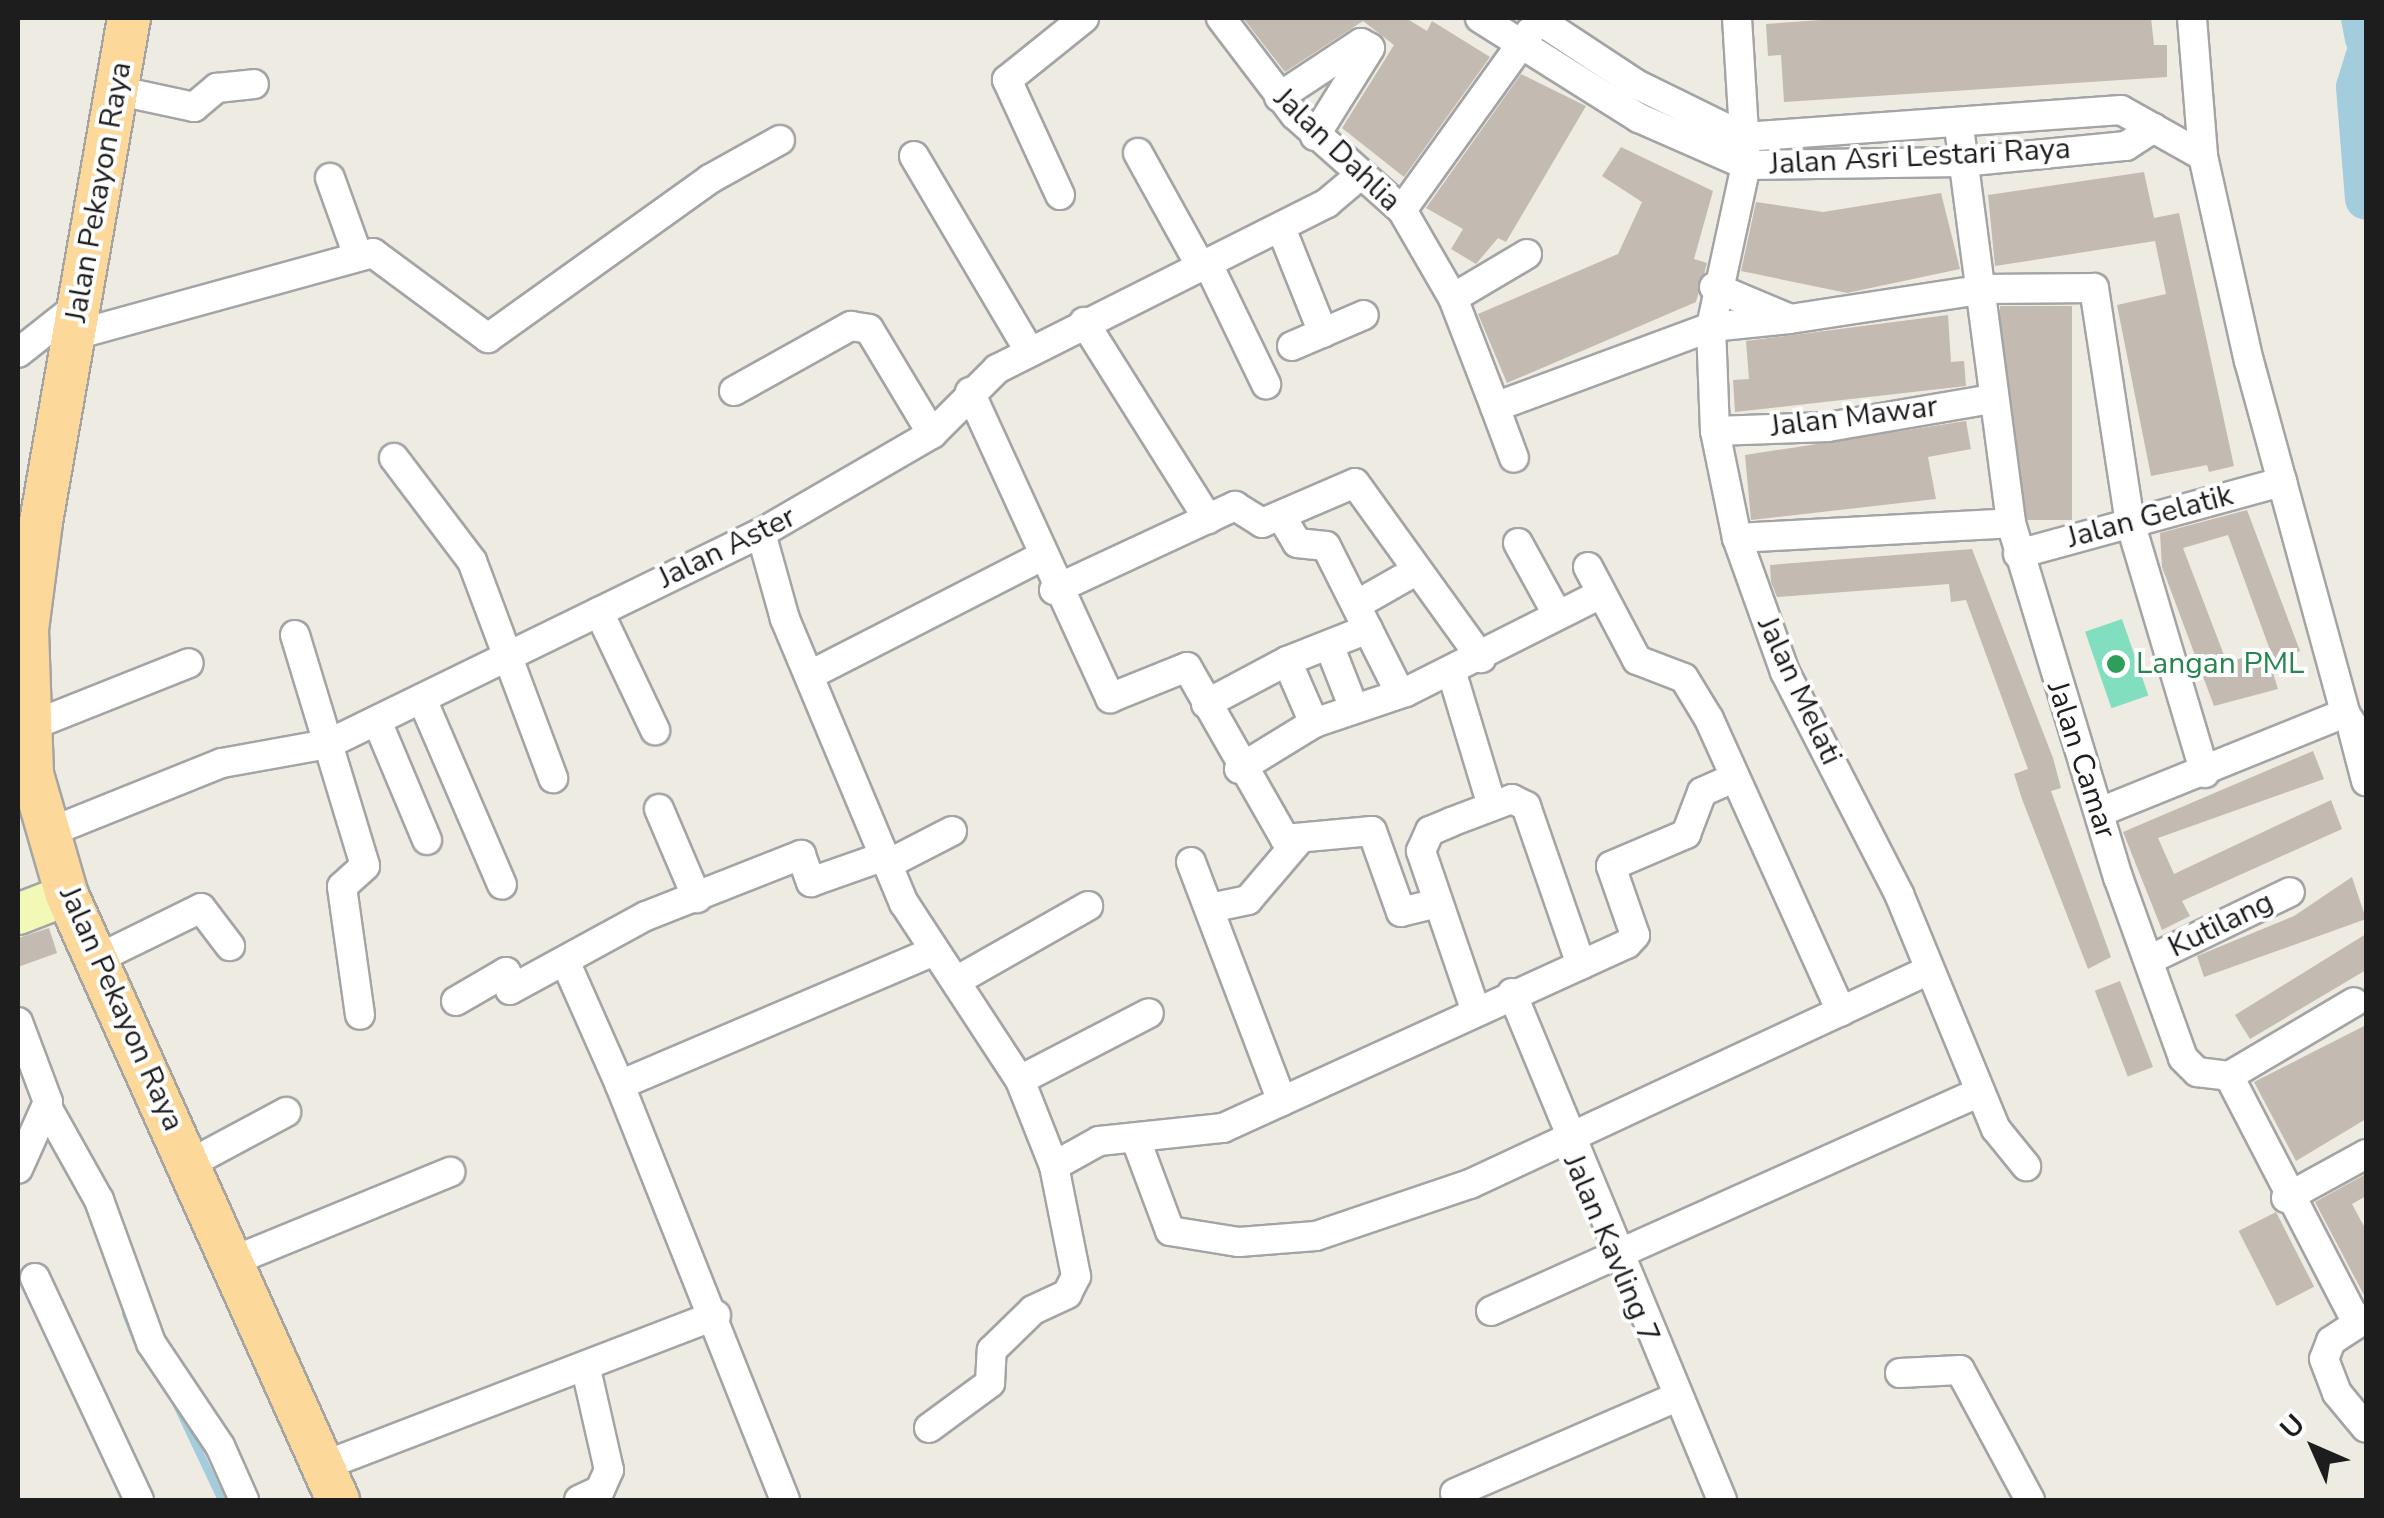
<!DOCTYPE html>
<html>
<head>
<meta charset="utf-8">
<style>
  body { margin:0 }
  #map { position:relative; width:2384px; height:1518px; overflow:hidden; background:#eeebe3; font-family:"Nunito Sans",sans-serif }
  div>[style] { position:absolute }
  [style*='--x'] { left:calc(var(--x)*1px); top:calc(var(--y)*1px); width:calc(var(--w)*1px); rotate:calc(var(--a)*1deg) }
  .pitch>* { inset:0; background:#81debf; transform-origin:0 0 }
  .stream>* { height:8px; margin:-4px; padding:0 4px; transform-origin:4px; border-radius:4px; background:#a3ccdc }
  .river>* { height:42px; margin:-21px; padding:0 21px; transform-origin:21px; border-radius:21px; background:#a3ccdc }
  .building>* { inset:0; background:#c3bab2; transform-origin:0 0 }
  .roads { filter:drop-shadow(2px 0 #a4a4a4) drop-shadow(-2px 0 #a4a4a4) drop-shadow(0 2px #a4a4a4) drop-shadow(0 -2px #a4a4a4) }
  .street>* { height:28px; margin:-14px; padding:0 14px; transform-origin:14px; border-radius:14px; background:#fff }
  .secondary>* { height:40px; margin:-20px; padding:0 20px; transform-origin:20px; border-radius:20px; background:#f2f9b6 }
  .primary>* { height:42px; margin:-21px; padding:0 21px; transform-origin:21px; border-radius:21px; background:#fcd89b }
  .dots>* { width:28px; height:28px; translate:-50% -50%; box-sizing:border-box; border:5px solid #fff; border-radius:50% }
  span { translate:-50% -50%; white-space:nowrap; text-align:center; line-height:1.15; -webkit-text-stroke:8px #fff; paint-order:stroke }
  .street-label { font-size:30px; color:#1d1d1d }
  .leisure-label { font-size:30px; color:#27864d }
  .left { translate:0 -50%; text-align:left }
  .frame { position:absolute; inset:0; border:20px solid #1d1d1d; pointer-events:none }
  .north { position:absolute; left:2264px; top:1398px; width:100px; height:100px; -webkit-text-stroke:8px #fff; paint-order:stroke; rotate:315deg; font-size:28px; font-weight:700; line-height:40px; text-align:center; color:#1d1d1d }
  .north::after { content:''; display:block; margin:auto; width:35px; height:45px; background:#1d1d1d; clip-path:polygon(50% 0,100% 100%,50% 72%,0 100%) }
</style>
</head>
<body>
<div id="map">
  <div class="pitch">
    <div style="left:2122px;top:619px;width:81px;height:39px;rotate:71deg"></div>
  </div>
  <div class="stream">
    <div style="--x:126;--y:1314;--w:31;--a:68"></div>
    <div style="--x:177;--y:1405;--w:105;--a:64.7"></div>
  </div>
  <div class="river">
    <div style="--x:2362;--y:18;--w:21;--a:79"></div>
    <div style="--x:2366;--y:58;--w:30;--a:107"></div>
    <div style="--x:2357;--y:87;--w:112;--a:85.4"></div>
  </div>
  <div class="building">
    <div style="clip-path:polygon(1243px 18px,1406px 18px,1427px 31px,1432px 21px,1490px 57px,1404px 177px,1342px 128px,1394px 45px,1363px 21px,1285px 72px)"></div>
    <div style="clip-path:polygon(1848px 18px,2151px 18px,2154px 45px,2167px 45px,2167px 77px,1784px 102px,1781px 55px,1768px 56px,1766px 24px)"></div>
    <div style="clip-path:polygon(1521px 74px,1586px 106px,1506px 242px,1498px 238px,1476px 264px,1451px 249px,1463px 229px,1426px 208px)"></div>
    <div style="clip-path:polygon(1621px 147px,1713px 191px,1694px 259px,1707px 263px,1696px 302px,1507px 383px,1478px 314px,1618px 254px,1642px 202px,1602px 176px)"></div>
    <div style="clip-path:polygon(2144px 172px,2154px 218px,2179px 213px,2234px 466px,2209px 472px,2207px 465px,2151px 476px,2117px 305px,2166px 294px,2155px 241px,1995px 266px,1988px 195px)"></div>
    <div style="clip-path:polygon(1941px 193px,1960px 269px,1847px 293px,1741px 271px,1756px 202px,1823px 212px)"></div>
    <div style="left:2000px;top:306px;width:72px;height:214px"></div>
    <div style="clip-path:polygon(1948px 315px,1951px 362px,1964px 361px,1966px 386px,1735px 412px,1733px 380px,1749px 379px,1746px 341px)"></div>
    <div style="clip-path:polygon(1966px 421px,1971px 449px,1928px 457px,1936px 499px,1751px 520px,1745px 455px)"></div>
    <div style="clip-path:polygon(2247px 510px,2300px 651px,2274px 661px,2228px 535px,2183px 548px,2227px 663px,2266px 650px,2278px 689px,2214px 706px,2162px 567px,2160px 533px)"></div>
    <div style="clip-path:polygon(1972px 549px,2053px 758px,2061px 788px,2051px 791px,2111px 957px,2088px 969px,2022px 799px,2014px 774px,2028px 769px,1966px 600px,1951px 602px,1949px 584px,1777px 597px,1771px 582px,1770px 565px)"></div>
    <div style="clip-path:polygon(2313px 751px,2324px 779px,2158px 838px,2174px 874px,2331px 800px,2342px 829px,2182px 901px,2190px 916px,2162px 930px,2123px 832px)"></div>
    <div style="clip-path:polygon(2352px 877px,2366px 919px,2204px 977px,2197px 956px,2294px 916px)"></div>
    <div style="clip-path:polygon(49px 928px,57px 953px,18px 967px,18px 938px)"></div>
    <div style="clip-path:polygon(2366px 934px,2366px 970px,2250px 1039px,2235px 1015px)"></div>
    <div style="left:2120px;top:981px;width:92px;height:27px;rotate:69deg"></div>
    <div style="clip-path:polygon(2366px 1025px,2366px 1119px,2296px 1161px,2254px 1082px)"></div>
    <div style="clip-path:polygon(2366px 1174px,2366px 1196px,2352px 1204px,2366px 1230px,2366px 1299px,2315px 1202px)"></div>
    <div style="left:2276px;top:1212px;width:84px;height:42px;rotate:63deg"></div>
  </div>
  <div class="roads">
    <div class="street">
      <div style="--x:1221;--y:18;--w:122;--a:52.7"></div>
      <div style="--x:1295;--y:115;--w:143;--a:41.6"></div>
      <div style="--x:1402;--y:210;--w:102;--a:59.9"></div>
      <div style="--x:1453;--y:298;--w:117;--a:68.9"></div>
      <div style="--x:1495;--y:407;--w:230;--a:-20.3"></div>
      <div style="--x:1711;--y:327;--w:79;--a:-5.8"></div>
      <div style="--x:1480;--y:18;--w:188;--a:32.2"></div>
      <div style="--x:1639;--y:118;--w:117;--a:23.7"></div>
      <div style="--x:1746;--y:165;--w:216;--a:-0.8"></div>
      <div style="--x:1962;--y:162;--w:165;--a:-5.6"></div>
      <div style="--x:2126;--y:146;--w:33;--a:-33"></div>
      <div style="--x:1536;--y:18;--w:120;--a:33.4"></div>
      <div style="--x:1636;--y:84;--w:120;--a:26.1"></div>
      <div style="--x:1744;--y:137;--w:378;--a:-4.1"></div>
      <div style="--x:2121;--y:110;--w:94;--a:29.3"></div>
      <div style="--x:1737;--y:18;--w:147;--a:86.5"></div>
      <div style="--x:1746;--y:165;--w:166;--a:102.2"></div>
      <div style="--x:1711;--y:327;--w:104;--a:87.8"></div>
      <div style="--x:1715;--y:431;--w:109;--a:78.4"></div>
      <div style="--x:1737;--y:538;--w:142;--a:70.3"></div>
      <div style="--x:1785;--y:672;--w:250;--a:62.8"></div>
      <div style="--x:1899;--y:894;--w:254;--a:67.6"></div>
      <div style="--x:1996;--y:1129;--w:48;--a:51"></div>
      <div style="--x:2192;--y:18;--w:138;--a:85.4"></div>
      <div style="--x:2203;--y:156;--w:210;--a:77.4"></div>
      <div style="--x:2249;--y:361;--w:365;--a:74.7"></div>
      <div style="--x:2345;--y:713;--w:38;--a:57"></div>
      <div style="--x:115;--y:90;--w:81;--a:12.1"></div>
      <div style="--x:194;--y:107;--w:30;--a:-40"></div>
      <div style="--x:217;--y:88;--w:37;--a:-6"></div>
      <div style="--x:1279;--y:97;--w:98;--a:-33.4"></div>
      <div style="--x:1361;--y:43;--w:10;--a:29"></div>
      <div style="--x:1370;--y:48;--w:104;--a:122"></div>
      <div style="--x:1959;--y:127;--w:399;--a:82.5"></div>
      <div style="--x:2011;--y:523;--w:370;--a:73.2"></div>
      <div style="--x:2118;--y:877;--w:192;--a:70.2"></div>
      <div style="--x:2183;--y:1058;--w:20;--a:45"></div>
      <div style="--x:2197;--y:1072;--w:32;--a:7"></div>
      <div style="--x:2229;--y:1076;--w:278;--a:62.6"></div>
      <div style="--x:1138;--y:153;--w:128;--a:61"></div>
      <div style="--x:914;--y:156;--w:228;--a:59.4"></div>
      <div style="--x:330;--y:178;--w:80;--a:70.2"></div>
      <div style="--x:1060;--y:195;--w:127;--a:-114.7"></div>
      <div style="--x:1007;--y:80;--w:99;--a:-38.8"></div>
      <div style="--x:1402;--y:210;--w:219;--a:-54.3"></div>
      <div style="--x:1281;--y:228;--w:113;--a:68.2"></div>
      <div style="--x:1207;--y:262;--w:136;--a:64.2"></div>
      <div style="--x:1714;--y:287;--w:82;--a:22.8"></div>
      <div style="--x:1790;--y:319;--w:197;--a:-8.7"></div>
      <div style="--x:1985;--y:289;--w:109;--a:-0.5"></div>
      <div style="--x:2094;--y:288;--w:237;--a:81.3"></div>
      <div style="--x:2130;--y:522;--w:262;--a:73.4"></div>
      <div style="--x:1453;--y:298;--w:86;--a:-30.7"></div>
      <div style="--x:1084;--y:322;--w:233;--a:57.8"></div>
      <div style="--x:75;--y:335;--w:309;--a:-15.4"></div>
      <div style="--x:373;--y:253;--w:143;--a:36.5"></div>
      <div style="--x:488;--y:338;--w:273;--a:-35.6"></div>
      <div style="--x:710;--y:179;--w:80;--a:-29.1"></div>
      <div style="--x:1292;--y:346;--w:78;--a:-23.3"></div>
      <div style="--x:18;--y:353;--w:79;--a:-38.3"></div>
      <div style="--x:734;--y:391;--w:134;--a:-29.1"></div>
      <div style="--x:851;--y:326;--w:18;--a:9"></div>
      <div style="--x:869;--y:329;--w:122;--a:59"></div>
      <div style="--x:970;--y:392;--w:337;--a:65.4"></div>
      <div style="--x:1110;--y:698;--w:83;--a:-21.9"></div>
      <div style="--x:1187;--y:667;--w:198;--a:60.3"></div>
      <div style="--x:1285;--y:839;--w:87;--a:-5.3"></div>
      <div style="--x:1372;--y:831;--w:86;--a:70.3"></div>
      <div style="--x:1401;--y:912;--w:38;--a:-14"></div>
      <div style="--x:1495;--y:407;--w:54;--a:69.6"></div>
      <div style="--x:1715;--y:431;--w:113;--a:-2"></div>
      <div style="--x:1828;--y:427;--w:166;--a:-9.7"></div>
      <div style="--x:394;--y:458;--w:129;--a:52.9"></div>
      <div style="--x:472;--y:561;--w:232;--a:69.5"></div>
      <div style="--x:1281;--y:516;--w:31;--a:59"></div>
      <div style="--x:1297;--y:543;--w:29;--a:6"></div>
      <div style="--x:1326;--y:546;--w:165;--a:63.3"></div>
      <div style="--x:761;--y:533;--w:89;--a:74.4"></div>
      <div style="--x:785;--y:619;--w:308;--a:67.3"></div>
      <div style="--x:904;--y:903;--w:212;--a:56.8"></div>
      <div style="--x:1020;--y:1080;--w:92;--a:68.4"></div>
      <div style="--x:1054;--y:1166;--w:51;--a:-29.1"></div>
      <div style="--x:1099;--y:1141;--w:125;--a:-6"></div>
      <div style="--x:1223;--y:1128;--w:444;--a:-24.5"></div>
      <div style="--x:1627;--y:944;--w:12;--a:-48"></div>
      <div style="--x:1635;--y:935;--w:73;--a:-109.2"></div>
      <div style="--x:1611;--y:866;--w:82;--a:-23.1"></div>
      <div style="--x:1686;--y:834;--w:45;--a:-69.1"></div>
      <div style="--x:1702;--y:792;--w:35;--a:-24"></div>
      <div style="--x:1737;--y:538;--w:274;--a:-3.1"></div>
      <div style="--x:1518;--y:543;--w:79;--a:61.2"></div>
      <div style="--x:2018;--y:554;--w:274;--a:-15.3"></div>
      <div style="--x:1588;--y:567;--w:105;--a:62.2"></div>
      <div style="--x:1637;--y:660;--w:50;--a:21"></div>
      <div style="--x:1684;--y:678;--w:48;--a:58.6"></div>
      <div style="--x:1709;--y:719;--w:321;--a:65.7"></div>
      <div style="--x:1054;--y:590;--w:200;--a:-24.9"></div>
      <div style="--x:1235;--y:506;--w:32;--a:32"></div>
      <div style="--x:1262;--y:523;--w:101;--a:-23.3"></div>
      <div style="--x:1355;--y:483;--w:216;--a:54.2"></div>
      <div style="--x:1356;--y:605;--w:67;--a:-29.6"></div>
      <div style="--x:599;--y:612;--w:131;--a:64.6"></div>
      <div style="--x:295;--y:635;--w:241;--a:73.1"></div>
      <div style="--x:365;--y:866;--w:31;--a:138"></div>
      <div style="--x:342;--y:887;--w:129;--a:82"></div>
      <div style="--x:1329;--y:645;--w:66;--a:68.5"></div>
      <div style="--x:1287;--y:661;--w:87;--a:-21.6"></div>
      <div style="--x:1451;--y:670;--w:142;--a:73.2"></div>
      <div style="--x:810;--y:675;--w:259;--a:-27.1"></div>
      <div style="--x:422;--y:699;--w:202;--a:66.7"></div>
      <div style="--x:1206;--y:704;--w:92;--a:-28"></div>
      <div style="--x:1287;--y:661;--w:68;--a:66.5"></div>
      <div style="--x:1314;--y:723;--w:88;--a:148.5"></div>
      <div style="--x:377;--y:721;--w:129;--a:67.2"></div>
      <div style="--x:1314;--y:723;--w:97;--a:-18.6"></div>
      <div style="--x:1406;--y:692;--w:218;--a:-26.7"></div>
      <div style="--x:26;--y:728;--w:175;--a:-21.7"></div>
      <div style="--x:2353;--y:731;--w:52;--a:75.4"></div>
      <div style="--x:659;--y:809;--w:97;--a:66.9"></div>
      <div style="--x:2100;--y:812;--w:264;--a:-22"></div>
      <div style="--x:50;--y:832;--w:185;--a:-21.9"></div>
      <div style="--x:222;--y:763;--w:108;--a:-10.2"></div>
      <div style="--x:328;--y:744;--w:482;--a:-26"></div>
      <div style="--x:761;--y:533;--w:198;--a:-30.1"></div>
      <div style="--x:932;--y:434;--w:92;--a:-45"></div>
      <div style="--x:997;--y:369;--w:369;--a:-26.7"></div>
      <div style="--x:1327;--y:203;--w:42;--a:-40.2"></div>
      <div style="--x:1191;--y:862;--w:256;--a:69.2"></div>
      <div style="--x:888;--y:864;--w:72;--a:-27.3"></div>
      <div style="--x:1215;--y:907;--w:34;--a:-12"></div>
      <div style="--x:1248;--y:900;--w:79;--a:-49.6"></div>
      <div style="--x:2151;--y:959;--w:154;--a:-25.7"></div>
      <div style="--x:95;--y:960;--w:118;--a:-26.1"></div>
      <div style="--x:201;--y:908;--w:48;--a:52.7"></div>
      <div style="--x:565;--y:961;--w:136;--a:66.1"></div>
      <div style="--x:956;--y:981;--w:152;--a:-29.6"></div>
      <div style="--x:1512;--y:993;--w:549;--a:67.5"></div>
      <div style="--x:456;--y:1001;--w:58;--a:-30.1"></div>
      <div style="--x:506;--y:972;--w:18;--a:77"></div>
      <div style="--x:510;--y:990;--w:155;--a:-28.6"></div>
      <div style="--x:646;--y:916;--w:167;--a:-21.5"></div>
      <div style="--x:801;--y:855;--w:29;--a:70"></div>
      <div style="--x:811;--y:882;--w:75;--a:-19.4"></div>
      <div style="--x:1474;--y:1006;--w:164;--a:-108.9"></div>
      <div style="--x:1421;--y:851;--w:22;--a:-66"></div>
      <div style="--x:1430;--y:831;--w:23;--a:-23"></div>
      <div style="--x:1451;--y:822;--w:65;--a:-20.7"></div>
      <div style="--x:1512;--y:799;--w:16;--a:27"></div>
      <div style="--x:1526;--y:806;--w:168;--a:70.9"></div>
      <div style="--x:18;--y:1022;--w:85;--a:69.4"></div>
      <div style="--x:48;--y:1102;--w:73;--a:114.1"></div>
      <div style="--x:2229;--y:1076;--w:145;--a:-30.6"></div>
      <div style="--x:1020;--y:1080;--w:145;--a:-27.4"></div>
      <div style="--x:47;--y:1107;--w:107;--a:60.8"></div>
      <div style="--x:99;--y:1200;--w:152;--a:70"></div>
      <div style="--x:151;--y:1343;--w:124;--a:56.2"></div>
      <div style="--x:220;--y:1446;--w:59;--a:66"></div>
      <div style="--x:1136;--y:1140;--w:97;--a:69.5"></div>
      <div style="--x:1170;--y:1231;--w:70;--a:9.1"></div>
      <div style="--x:1239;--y:1242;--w:77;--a:-4.5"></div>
      <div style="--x:1316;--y:1236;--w:163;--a:-18.7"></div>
      <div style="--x:1470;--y:1184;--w:504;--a:-24.99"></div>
      <div style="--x:191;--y:1163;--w:108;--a:-28.2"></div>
      <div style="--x:2286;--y:1198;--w:91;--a:-28.8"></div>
      <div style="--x:233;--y:1261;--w:235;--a:-22.3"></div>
      <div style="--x:35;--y:1278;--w:245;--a:64.9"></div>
      <div style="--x:1491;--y:1311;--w:536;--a:-24.13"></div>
      <div style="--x:2366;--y:1318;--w:42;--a:146.7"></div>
      <div style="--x:2331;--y:1341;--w:19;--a:111"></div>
      <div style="--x:2324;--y:1359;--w:36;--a:69"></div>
      <div style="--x:2337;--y:1393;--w:45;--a:50.4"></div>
      <div style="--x:1900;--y:1373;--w:60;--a:-2.9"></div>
      <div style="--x:1960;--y:1370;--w:148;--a:61.7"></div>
      <div style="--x:929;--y:1428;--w:76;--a:-36.4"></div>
      <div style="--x:990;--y:1383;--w:33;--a:-87"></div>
      <div style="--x:992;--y:1350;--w:57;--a:-44.3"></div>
      <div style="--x:1033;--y:1310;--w:38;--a:-25"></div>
      <div style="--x:1067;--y:1294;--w:20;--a:-63"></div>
      <div style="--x:1076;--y:1276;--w:112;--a:-101.3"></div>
      <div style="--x:323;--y:1466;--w:421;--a:-21"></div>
      <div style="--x:1455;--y:1493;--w:240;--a:-23.4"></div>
      <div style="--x:579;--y:1500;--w:23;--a:-25"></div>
      <div style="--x:600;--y:1490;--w:22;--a:-66"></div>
      <div style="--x:609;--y:1470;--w:104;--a:-102.8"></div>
      <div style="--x:785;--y:1500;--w:447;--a:-111.7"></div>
      <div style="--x:620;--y:1085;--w:337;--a:-23.1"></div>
    </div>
    <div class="secondary">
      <div style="--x:18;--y:914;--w:53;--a:-21.2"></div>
    </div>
    <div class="primary">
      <div style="--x:129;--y:18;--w:512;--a:99.9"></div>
      <div style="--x:41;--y:522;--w:109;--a:97.4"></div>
      <div style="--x:27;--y:630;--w:144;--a:88"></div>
      <div style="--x:32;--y:774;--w:126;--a:73.9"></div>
      <div style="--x:67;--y:895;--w:663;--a:65.87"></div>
    </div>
  </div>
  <div class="dots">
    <div style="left:2116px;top:664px;background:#2e9e5b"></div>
  </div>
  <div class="street-label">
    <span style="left:1337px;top:150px;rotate:44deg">Jalan Dahlia</span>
    <span style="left:1920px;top:157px;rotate:-3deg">Jalan Asri Lestari Raya</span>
    <span style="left:99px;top:192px;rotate:-80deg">Jalan Pekayon Raya</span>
    <span style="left:1854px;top:417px;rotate:-7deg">Jalan Mawar</span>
    <span style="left:2150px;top:517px;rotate:-15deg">Jalan Gelatik</span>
    <span style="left:727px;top:548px;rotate:-26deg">Jalan Aster</span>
    <span style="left:1799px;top:691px;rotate:65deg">Jalan Melati</span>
    <span style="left:2081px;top:760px;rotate:72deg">Jalan Camar</span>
    <span style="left:2221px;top:925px;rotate:-26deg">Kutilang</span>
    <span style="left:121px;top:1009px;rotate:66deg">Jalan Pekayon Raya</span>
    <span style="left:1611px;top:1249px;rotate:67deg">Jalan Kavling 7</span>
  </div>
  <div class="leisure-label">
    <span class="left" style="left:2136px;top:664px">Langan PML</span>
  </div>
  <div class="frame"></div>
  <div class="north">U</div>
</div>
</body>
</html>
